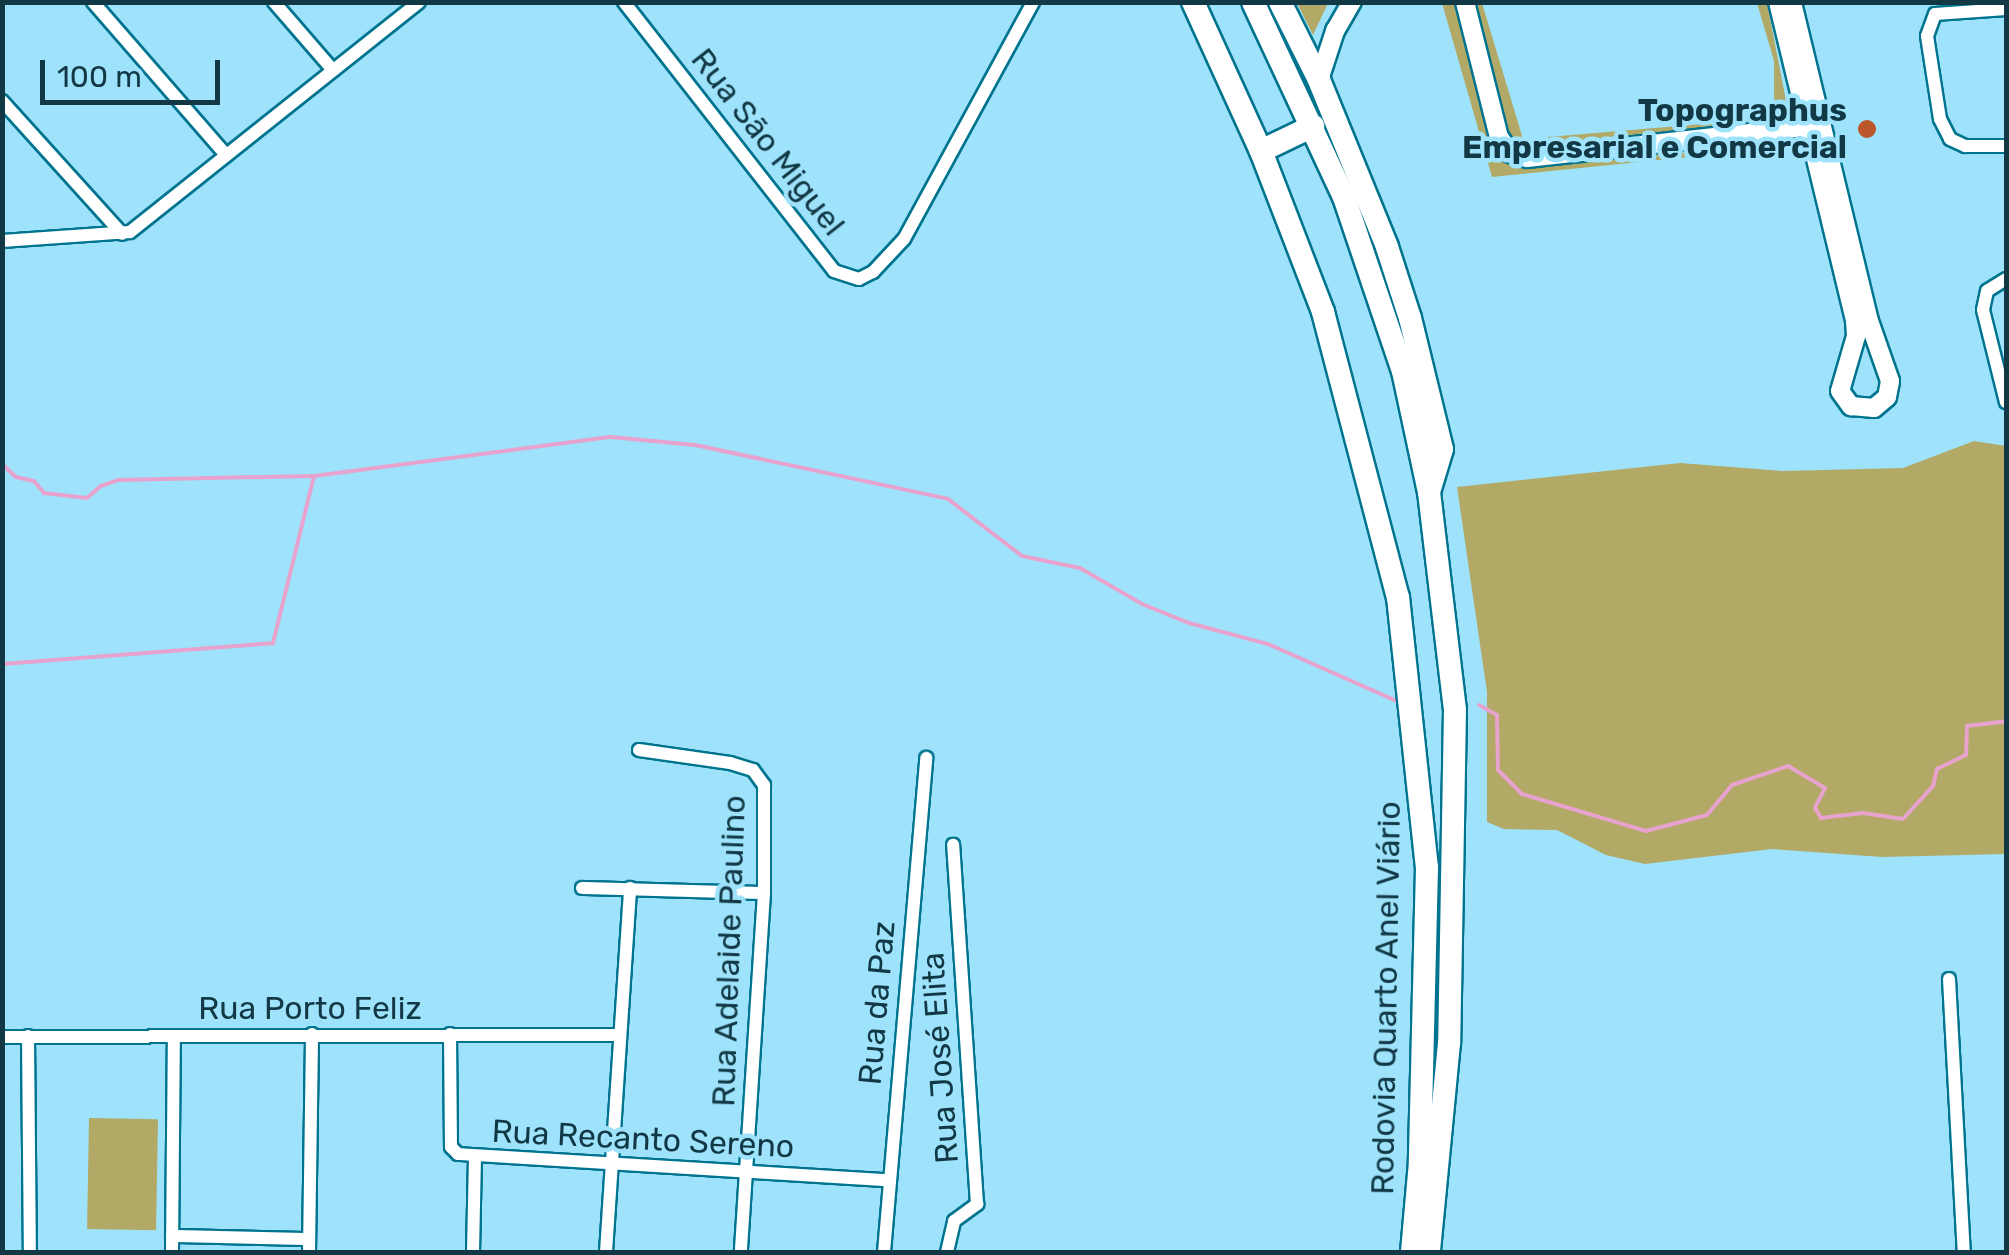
<!DOCTYPE html>
<html>
<head>
<meta charset="utf-8">
<style>
  body { margin:0 }
  #map { position:relative; width:2009px; height:1255px; overflow:hidden; background:#9ee3fb; font-family:Rubik,sans-serif }
  div>[style] { position:absolute }
  [style*='--x'] { left:calc(var(--x)*1px); top:calc(var(--y)*1px); width:calc(var(--w)*1px); rotate:calc(var(--a)*1deg) }
  .green>* { inset:0; background:#b2a967; transform-origin:0 0 }
  .stream>* { height:4px; margin:-2px; padding:0 2px; transform-origin:2px; border-radius:2px; background:#e7a3cd }
  .roads { filter:drop-shadow(2px 0 #00748f) drop-shadow(-2px 0 #00748f) drop-shadow(0 2px #00748f) drop-shadow(0 -2px #00748f) }
  .street>* { height:12px; margin:-6px; padding:0 6px; transform-origin:6px; border-radius:6px; background:#fff }
  .secondary>* { height:18px; margin:-9px; padding:0 9px; transform-origin:9px; border-radius:9px; background:#fff }
  .highway>* { height:22px; margin:-11px; padding:0 11px; transform-origin:11px; border-radius:11px; background:#fff }
  .dots>* { width:28px; height:28px; translate:-50% -50%; box-sizing:border-box; border:5px solid #9ee3fb; border-radius:50% }
  span { translate:-50% -50%; white-space:nowrap; text-align:center; line-height:1.15; -webkit-text-stroke:9px #9ee3fb; paint-order:stroke }
  .poi-label { font-size:32px; color:#113844; font-weight:700 }
  .right { translate:-100% -50%; text-align:right }
  .street-label { font-size:32px; color:#113844 }
  .frame { position:absolute; inset:0; border:5px solid #113844; pointer-events:none }
  .scale { position:absolute; left:40px; top:60px; width:180px; height:45px; box-sizing:border-box; border:5px solid #113844; border-top:0; padding-left:12px; font-size:30px; line-height:35px; white-space:nowrap; color:#113844; -webkit-text-stroke:8px #9ee3fb; paint-order:stroke }
</style>
</head>
<body>
<div id="map">
  <div class="green">
    <div style="clip-path:polygon(1297px 3px,1328px 3px,1313px 35px)"></div>
    <div style="clip-path:polygon(1442px 3px,1458px 3px,1493px 139px,1501px 157px,1512px 164px,1787px 143px,1798px 147px,1801px 157px,1788px 147px,1492px 177px)"></div>
    <div style="clip-path:polygon(1472px 3px,1482px 3px,1523px 139px,1774px 118px,1774px 61px,1757px 3px,1767px 3px,1788px 111px,1778px 122px,1527px 150px,1508px 133px)"></div>
    <div style="clip-path:polygon(1974px 441px,2006px 446px,2006px 854px,1882px 857px,1772px 849px,1645px 864px,1606px 855px,1557px 830px,1504px 829px,1487px 822px,1487px 692px,1457px 487px,1680px 463px,1782px 471px,1903px 468px)"></div>
    <div style="left:89px;top:1118px;width:69px;height:111px;rotate:1deg"></div>
  </div>
  <div class="stream">
    <div style="--x:2;--y:464;--w:19;--a:43"></div>
    <div style="--x:16;--y:477;--w:18;--a:13"></div>
    <div style="--x:34;--y:481;--w:16;--a:50"></div>
    <div style="--x:44;--y:493;--w:43;--a:6.6"></div>
    <div style="--x:87;--y:498;--w:18;--a:-41"></div>
    <div style="--x:101;--y:486;--w:18;--a:-19"></div>
    <div style="--x:118;--y:480;--w:196;--a:-1.2"></div>
    <div style="--x:314;--y:476;--w:300;--a:-7.5"></div>
    <div style="--x:611;--y:437;--w:84;--a:5.4"></div>
    <div style="--x:695;--y:445;--w:259;--a:12"></div>
    <div style="--x:948;--y:499;--w:93;--a:37.6"></div>
    <div style="--x:1022;--y:556;--w:59;--a:11.7"></div>
    <div style="--x:1080;--y:568;--w:72;--a:30.1"></div>
    <div style="--x:1142;--y:604;--w:51;--a:22"></div>
    <div style="--x:1189;--y:623;--w:82;--a:14.9"></div>
    <div style="--x:1268;--y:644;--w:145;--a:23.9"></div>
    <div style="--x:2;--y:664;--w:272;--a:-4.4"></div>
    <div style="--x:273;--y:643;--w:172;--a:-76.2"></div>
    <div style="--x:1479;--y:705;--w:21;--a:29"></div>
    <div style="--x:1497;--y:715;--w:55;--a:89"></div>
    <div style="--x:1498;--y:770;--w:34;--a:45"></div>
    <div style="--x:1522;--y:794;--w:129;--a:16.6"></div>
    <div style="--x:1646;--y:831;--w:63;--a:-14.7"></div>
    <div style="--x:1707;--y:815;--w:39;--a:-50"></div>
    <div style="--x:1732;--y:785;--w:59;--a:-18.7"></div>
    <div style="--x:1788;--y:766;--w:43;--a:30.7"></div>
    <div style="--x:1825;--y:788;--w:22;--a:117"></div>
    <div style="--x:1815;--y:808;--w:12;--a:59"></div>
    <div style="--x:1821;--y:818;--w:42;--a:-6.8"></div>
    <div style="--x:1863;--y:813;--w:40;--a:8.5"></div>
    <div style="--x:1903;--y:819;--w:45;--a:-47.7"></div>
    <div style="--x:1933;--y:786;--w:17;--a:-77"></div>
    <div style="--x:1937;--y:769;--w:32;--a:-26"></div>
    <div style="--x:1966;--y:755;--w:29;--a:-88"></div>
    <div style="--x:1967;--y:726;--w:39;--a:-7"></div>
  </div>
  <div class="roads">
    <div class="street">
      <div style="--x:93;--y:2;--w:203;--a:49"></div>
      <div style="--x:274;--y:2;--w:90;--a:49.1"></div>
      <div style="--x:624;--y:2;--w:341;--a:52"></div>
      <div style="--x:834;--y:271;--w:26;--a:18"></div>
      <div style="--x:859;--y:279;--w:16;--a:-27"></div>
      <div style="--x:873;--y:272;--w:45;--a:-46.8"></div>
      <div style="--x:904;--y:239;--w:270;--a:-61.4"></div>
      <div style="--x:2006;--y:9;--w:71;--a:176"></div>
      <div style="--x:1935;--y:14;--w:23;--a:110"></div>
      <div style="--x:1927;--y:36;--w:84;--a:81.1"></div>
      <div style="--x:1940;--y:119;--w:22;--a:63"></div>
      <div style="--x:1950;--y:139;--w:17;--a:25"></div>
      <div style="--x:1965;--y:146;--w:41;--a:0"></div>
      <div style="--x:2;--y:101;--w:179;--a:47.9"></div>
      <div style="--x:2;--y:241;--w:128;--a:-4"></div>
      <div style="--x:130;--y:232;--w:369;--a:-38.5"></div>
      <div style="--x:2006;--y:279;--w:22;--a:148"></div>
      <div style="--x:1987;--y:291;--w:19;--a:102"></div>
      <div style="--x:1983;--y:310;--w:95;--a:76"></div>
      <div style="--x:639;--y:750;--w:92;--a:8.1"></div>
      <div style="--x:730;--y:763;--w:24;--a:17"></div>
      <div style="--x:753;--y:770;--w:19;--a:54"></div>
      <div style="--x:764;--y:785;--w:108;--a:90"></div>
      <div style="--x:764;--y:893;--w:360;--a:93.7"></div>
      <div style="--x:582;--y:888;--w:182;--a:1.6"></div>
      <div style="--x:1949;--y:979;--w:273;--a:86.9"></div>
      <div style="--x:450;--y:1034;--w:113;--a:89.5"></div>
      <div style="--x:451;--y:1147;--w:10;--a:45"></div>
      <div style="--x:458;--y:1154;--w:432;--a:3.5"></div>
      <div style="--x:28;--y:1036;--w:216;--a:89.5"></div>
      <div style="--x:2;--y:1037;--w:617;--a:-0.19"></div>
      <div style="--x:172;--y:1236;--w:137;--a:1.3"></div>
      <div style="--x:172;--y:1252;--w:216;--a:-89.5"></div>
      <div style="--x:309;--y:1252;--w:218;--a:-89.2"></div>
      <div style="--x:473;--y:1252;--w:94;--a:-88.8"></div>
      <div style="--x:606;--y:1252;--w:365;--a:-86.2"></div>
      <div style="--x:884;--y:1252;--w:496;--a:-85.1"></div>
      <div style="--x:947;--y:1252;--w:32;--a:-77"></div>
      <div style="--x:954;--y:1221;--w:29;--a:-36"></div>
      <div style="--x:977;--y:1204;--w:360;--a:-93.8"></div>
    </div>
    <div class="secondary">
      <div style="--x:1465;--y:2;--w:139;--a:75.9"></div>
      <div style="--x:1499;--y:137;--w:19;--a:55"></div>
      <div style="--x:1510;--y:153;--w:18;--a:16"></div>
      <div style="--x:1527;--y:158;--w:294;--a:-6.4"></div>
      <div style="--x:1778;--y:2;--w:328;--a:76.4"></div>
      <div style="--x:1855;--y:321;--w:15;--a:86"></div>
      <div style="--x:1856;--y:336;--w:57;--a:106.2"></div>
      <div style="--x:1840;--y:391;--w:19;--a:54"></div>
      <div style="--x:1851;--y:406;--w:23;--a:5"></div>
      <div style="--x:1874;--y:408;--w:17;--a:-40"></div>
      <div style="--x:1887;--y:397;--w:16;--a:-79"></div>
      <div style="--x:1890;--y:381;--w:64;--a:-109.3"></div>
      <div style="--x:1869;--y:321;--w:328;--a:-103.6"></div>
      <div style="--x:1319;--y:80;--w:52;--a:-71.9"></div>
      <div style="--x:1335;--y:31;--w:34;--a:-60"></div>
    </div>
    <div class="highway">
      <div style="--x:1193;--y:2;--w:164;--a:65.5"></div>
      <div style="--x:1261;--y:151;--w:173;--a:68.9"></div>
      <div style="--x:1323;--y:312;--w:295;--a:75.3"></div>
      <div style="--x:1398;--y:597;--w:272;--a:83.9"></div>
      <div style="--x:1427;--y:867;--w:295;--a:91.4"></div>
      <div style="--x:1420;--y:1162;--w:90;--a:95.1"></div>
      <div style="--x:1253;--y:2;--w:215;--a:65"></div>
      <div style="--x:1344;--y:197;--w:184;--a:71.3"></div>
      <div style="--x:1403;--y:371;--w:124;--a:77.9"></div>
      <div style="--x:1429;--y:492;--w:220;--a:83.2"></div>
      <div style="--x:1455;--y:710;--w:333;--a:91"></div>
      <div style="--x:1449;--y:1043;--w:210;--a:95.5"></div>
      <div style="--x:1280;--y:2;--w:87;--a:63.4"></div>
      <div style="--x:1319;--y:80;--w:180;--a:67.8"></div>
      <div style="--x:1387;--y:247;--w:75;--a:72.1"></div>
      <div style="--x:1410;--y:318;--w:135;--a:76.3"></div>
      <div style="--x:1442;--y:449;--w:45;--a:106.8"></div>
      <div style="--x:1261;--y:151;--w:58;--a:-25.7"></div>
    </div>
  </div>
  <div class="dots">
    <div style="left:1867px;top:129px;background:#bc562b"></div>
  </div>
  <div class="poi-label">
    <span class="right" style="left:1847px;top:129px">Topographus<br>Empresarial e Comercial</span>
  </div>
  <div class="street-label">
    <span style="left:768px;top:142px;rotate:52deg">Rua São Miguel</span>
    <span style="left:729px;top:951px;rotate:-88deg">Rua Adelaide Paulino</span>
    <span style="left:1386px;top:998px;rotate:-89deg">Rodovia Quarto Anel Viário</span>
    <span style="left:877px;top:1003px;rotate:-85deg">Rua da Paz</span>
    <span style="left:310px;top:1008px">Rua Porto Feliz</span>
    <span style="left:940px;top:1058px;rotate:-94deg">Rua José Elita</span>
    <span style="left:643px;top:1139px;rotate:3deg">Rua Recanto Sereno</span>
  </div>
  <div class="frame"></div>
  <div class="scale">100 m</div>
</div>
</body>
</html>
